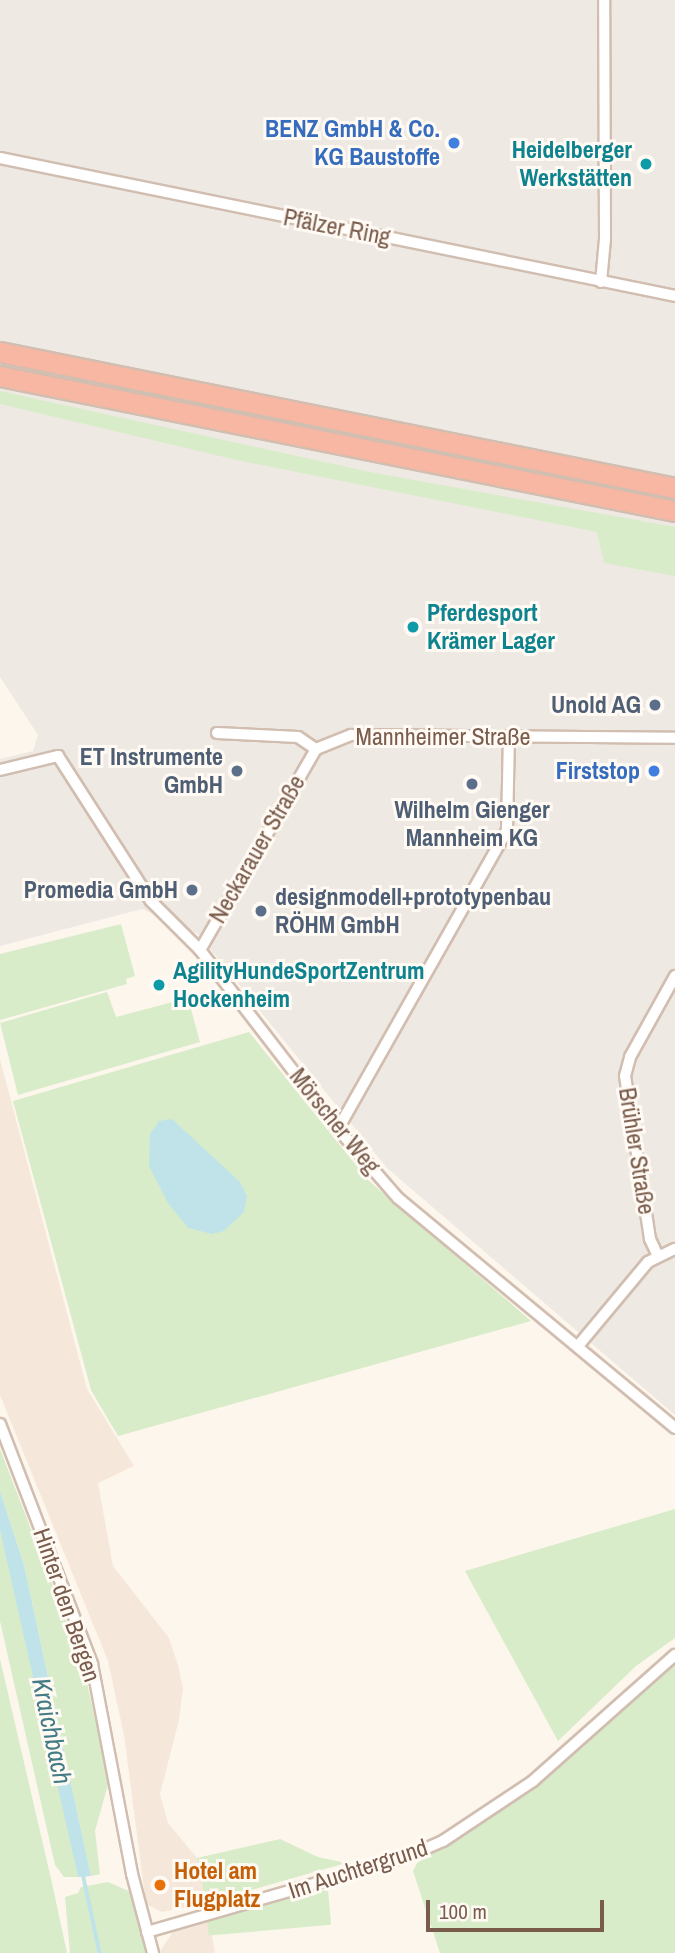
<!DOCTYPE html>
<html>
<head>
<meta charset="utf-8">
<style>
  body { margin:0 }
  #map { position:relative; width:675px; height:1953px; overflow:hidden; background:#fdf6ec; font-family:"Archivo Narrow",sans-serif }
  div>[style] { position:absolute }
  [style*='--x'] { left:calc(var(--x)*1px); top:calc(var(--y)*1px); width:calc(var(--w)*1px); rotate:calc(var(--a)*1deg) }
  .residential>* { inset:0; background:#f5e8da }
  .industrial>* { inset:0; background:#efe9e4 }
  .green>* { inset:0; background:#d8ecc9; transform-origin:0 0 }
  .water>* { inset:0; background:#bfe3e8 }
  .stream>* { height:3.5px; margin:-1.75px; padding:0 1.75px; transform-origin:1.75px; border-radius:1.75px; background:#bfe3e8 }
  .roads { filter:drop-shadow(2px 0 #d1beb0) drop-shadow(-2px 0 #d1beb0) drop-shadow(0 2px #d1beb0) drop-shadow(0 -2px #d1beb0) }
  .street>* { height:10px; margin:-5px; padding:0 5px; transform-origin:5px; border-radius:5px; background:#fff }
  .highway>* { height:19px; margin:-9.5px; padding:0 9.5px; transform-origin:9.5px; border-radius:9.5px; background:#f7b7a3 }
  .dots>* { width:19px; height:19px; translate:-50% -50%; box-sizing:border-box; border:4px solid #fffaf3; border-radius:50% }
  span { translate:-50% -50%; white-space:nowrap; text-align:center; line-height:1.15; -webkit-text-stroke:6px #fffaf3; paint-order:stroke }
  .shop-label { font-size:24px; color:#366cbe; font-weight:700 }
  .right { translate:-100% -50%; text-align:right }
  .culture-label { font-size:24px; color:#0d838f; font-weight:700 }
  .left { translate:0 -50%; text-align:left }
  .street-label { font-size:24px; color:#7a5c4d }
  .service-label { font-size:24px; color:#4e5e75; font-weight:700 }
  .food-label { font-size:24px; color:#c56008; font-weight:700 }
  .water-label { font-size:26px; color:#437c86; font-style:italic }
  .scale { position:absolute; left:426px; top:1900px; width:178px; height:32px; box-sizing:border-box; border:4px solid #7a5c4d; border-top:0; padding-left:9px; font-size:21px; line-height:24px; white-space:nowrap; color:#7a5c4d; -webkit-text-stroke:5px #fffaf3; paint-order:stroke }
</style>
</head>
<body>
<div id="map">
  <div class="residential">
    <div style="clip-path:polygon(0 1059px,87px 1389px,134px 1466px,98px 1483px,113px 1566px,169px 1638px,178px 1665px,183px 1688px,179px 1720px,160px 1794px,168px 1823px,197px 1858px,206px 1903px,177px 1909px,162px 1912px,146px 1904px,124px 1735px,108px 1661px,0 1395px)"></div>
    <div style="clip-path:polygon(209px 1920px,215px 1953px,159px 1953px,174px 1930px)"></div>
  </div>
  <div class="industrial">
    <div style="clip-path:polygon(0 0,675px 0,675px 1415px,387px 1168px,198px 934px,142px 909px,0 946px,0 759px,33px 751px,38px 735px,0 677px)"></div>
  </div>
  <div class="green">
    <div style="clip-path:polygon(0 391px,375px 473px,675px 527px,675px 576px,604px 563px,597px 532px,241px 461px,0 404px)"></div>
    <div style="clip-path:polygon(121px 924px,135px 976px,126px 979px,127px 984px,0 1020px,0 954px)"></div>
    <div style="clip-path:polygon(107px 992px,116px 1017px,188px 998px,200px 1042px,18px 1095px,0 1023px)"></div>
    <div style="clip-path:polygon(249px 1032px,368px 1180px,531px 1321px,118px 1436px,91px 1390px,13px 1101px)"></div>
    <div style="clip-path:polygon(0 1449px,82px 1661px,109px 1781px,95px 1831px,100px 1874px,91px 1876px,24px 1565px,0 1491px)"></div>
    <div style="clip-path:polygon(675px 1509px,675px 1638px,636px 1666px,558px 1741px,465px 1571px)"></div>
    <div style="clip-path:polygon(0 1530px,11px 1566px,78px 1877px,64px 1877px,55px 1865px,0 1621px)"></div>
    <div style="clip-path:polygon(0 1659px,52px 1883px,67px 1953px,0 1953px)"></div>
    <div style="clip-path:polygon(675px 1663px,675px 1953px,440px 1953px,413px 1871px,417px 1863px,529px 1793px)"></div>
    <div style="clip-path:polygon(280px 1839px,318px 1857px,346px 1863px,206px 1903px,197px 1858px)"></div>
    <div style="clip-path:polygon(108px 1882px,131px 1892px,149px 1953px,70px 1953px,65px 1897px,78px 1893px,81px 1887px)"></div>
    <div style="left:328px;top:1890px;width:35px;height:123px;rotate:85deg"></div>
  </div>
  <div class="water">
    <div style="clip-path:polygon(172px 1119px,240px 1182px,247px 1196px,244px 1212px,224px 1231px,212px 1234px,188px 1228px,168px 1203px,149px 1166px,150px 1134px,159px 1121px)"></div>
    <div style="clip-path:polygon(0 1491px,24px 1565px,91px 1876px,78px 1877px,0 1530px)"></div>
  </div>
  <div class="stream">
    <div style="--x:83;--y:1873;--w:82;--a:78"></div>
  </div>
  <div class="roads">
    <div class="street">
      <div style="--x:0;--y:158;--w:689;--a:11.55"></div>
      <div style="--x:601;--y:282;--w:43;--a:-84.7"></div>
      <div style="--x:605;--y:239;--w:239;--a:-90.2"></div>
      <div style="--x:217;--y:733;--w:81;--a:2.8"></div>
      <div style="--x:298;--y:737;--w:22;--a:34"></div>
      <div style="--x:316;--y:749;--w:38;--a:-22"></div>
      <div style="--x:351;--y:735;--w:324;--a:0.5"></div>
      <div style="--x:0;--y:770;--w:60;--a:-13.6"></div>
      <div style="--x:58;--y:756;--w:172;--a:57.3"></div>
      <div style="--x:151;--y:901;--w:69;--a:45"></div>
      <div style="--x:200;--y:950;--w:226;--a:52.4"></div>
      <div style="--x:338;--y:1129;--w:91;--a:49"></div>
      <div style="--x:398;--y:1198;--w:360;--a:39.7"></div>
      <div style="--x:200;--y:950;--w:232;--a:-60"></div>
      <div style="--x:338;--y:1129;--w:343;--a:-60.5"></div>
      <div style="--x:507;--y:830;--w:92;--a:-88.8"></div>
      <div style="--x:657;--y:1254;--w:17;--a:-115"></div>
      <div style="--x:650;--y:1239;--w:165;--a:-98.7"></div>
      <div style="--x:625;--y:1076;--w:20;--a:-75"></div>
      <div style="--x:630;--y:1057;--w:93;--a:-60.9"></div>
      <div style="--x:578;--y:1346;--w:109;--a:-50.2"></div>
      <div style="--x:648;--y:1262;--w:30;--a:-26"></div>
      <div style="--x:0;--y:1424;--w:257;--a:69"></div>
      <div style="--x:92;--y:1664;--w:214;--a:79.2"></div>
      <div style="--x:132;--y:1874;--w:82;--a:75.1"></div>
      <div style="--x:147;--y:1932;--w:267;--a:-16.1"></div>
      <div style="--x:404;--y:1858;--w:43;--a:-23.6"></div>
      <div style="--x:443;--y:1841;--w:108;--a:-33.7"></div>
      <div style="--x:533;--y:1781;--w:190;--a:-41.6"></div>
    </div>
    <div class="highway">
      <div style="--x:0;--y:352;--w:689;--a:11.39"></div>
      <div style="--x:0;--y:376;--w:688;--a:11.31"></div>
    </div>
  </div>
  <div class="dots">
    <div style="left:454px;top:143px;background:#3f7fe0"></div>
    <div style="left:646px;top:164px;background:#0f9aa8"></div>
    <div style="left:413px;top:627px;background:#0f9aa8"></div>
    <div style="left:655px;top:705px;background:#5c6f8a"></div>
    <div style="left:237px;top:771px;background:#5c6f8a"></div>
    <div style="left:654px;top:771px;background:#3f7fe0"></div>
    <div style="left:472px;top:784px;background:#5c6f8a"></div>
    <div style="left:192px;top:890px;background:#5c6f8a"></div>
    <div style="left:261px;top:911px;background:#5c6f8a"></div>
    <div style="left:159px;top:985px;background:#0f9aa8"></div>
    <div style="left:160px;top:1885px;background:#e8710a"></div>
  </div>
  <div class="shop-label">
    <span class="right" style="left:440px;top:143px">BENZ GmbH &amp; Co.<br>KG Baustoffe</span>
    <span class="right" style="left:640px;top:771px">Firststop</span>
  </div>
  <div class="culture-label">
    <span class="right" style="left:632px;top:164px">Heidelberger<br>Werkstätten</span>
    <span class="left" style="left:427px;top:627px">Pferdesport<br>Krämer Lager</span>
    <span class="left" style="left:173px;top:985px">AgilityHundeSportZentrum<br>Hockenheim</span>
  </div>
  <div class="street-label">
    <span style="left:337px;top:227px;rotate:11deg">Pfälzer Ring</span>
    <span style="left:443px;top:737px">Mannheimer Straße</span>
    <span style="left:257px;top:849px;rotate:-60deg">Neckarauer Straße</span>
    <span style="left:335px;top:1121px;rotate:51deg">Mörscher Weg</span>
    <span style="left:637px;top:1151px;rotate:81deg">Brühler Straße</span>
    <span style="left:67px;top:1605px;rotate:71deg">Hinter den Bergen</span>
    <span style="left:358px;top:1869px;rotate:-18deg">Im Auchtergrund</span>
  </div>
  <div class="service-label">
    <span class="right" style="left:641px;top:705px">Unold AG</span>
    <span class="right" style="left:223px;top:771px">ET Instrumente<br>GmbH</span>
    <span style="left:472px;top:824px">Wilhelm Gienger<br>Mannheim KG</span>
    <span class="right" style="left:178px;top:890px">Promedia GmbH</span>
    <span class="left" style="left:275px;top:911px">designmodell+prototypenbau<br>RÖHM GmbH</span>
  </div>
  <div class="food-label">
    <span class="left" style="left:174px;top:1885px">Hotel am<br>Flugplatz</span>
  </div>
  <div class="water-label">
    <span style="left:52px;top:1731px;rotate:78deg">Kraichbach</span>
  </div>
  <div class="scale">100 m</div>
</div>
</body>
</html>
